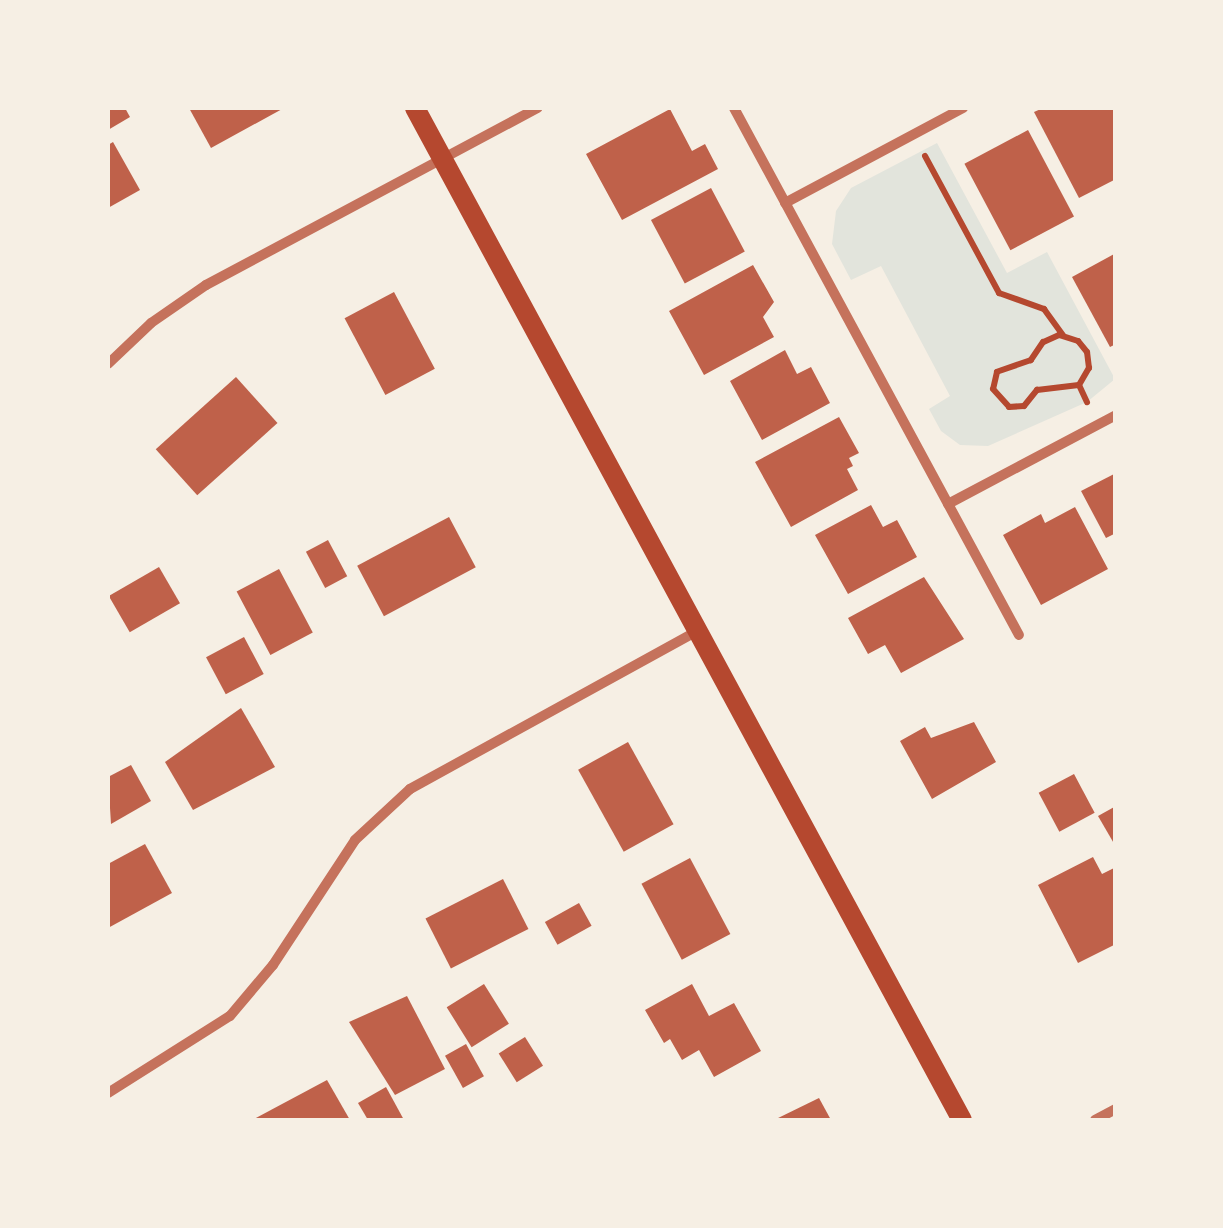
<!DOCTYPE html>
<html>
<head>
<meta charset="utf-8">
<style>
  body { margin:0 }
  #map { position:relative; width:1223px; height:1228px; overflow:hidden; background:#f6efe4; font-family:Lato,sans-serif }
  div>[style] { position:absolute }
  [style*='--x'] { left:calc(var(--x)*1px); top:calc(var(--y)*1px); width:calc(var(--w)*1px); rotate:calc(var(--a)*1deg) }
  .green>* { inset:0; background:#e2e4dc }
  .building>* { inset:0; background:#bf614a; transform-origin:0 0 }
  .path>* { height:6px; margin:-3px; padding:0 3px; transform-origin:3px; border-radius:3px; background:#b5482f }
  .minor>* { height:10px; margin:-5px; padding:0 5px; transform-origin:5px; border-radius:5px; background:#c5725c }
  .secondary>* { height:20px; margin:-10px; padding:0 10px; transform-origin:10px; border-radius:10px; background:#b5482f }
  span { translate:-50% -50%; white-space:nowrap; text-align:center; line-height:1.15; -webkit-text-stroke:8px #f6efe4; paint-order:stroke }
  .frame { position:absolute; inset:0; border:110px solid #f6efe4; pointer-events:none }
</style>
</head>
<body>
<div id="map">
  <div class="green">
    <div style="clip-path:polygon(937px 143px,1007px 273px,1047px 252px,1115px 379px,1087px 402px,988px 446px,960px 445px,941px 431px,929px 409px,950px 396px,881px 266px,851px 280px,832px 244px,836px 211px,851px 188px)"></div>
  </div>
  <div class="building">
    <div style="clip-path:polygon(108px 108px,125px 108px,130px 117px,108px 130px)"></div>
    <div style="clip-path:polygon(189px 108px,284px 108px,211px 148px)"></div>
    <div style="clip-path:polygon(1043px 108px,1116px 108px,1116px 179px,1079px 198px,1034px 112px)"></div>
    <div style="clip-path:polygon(670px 109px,692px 151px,705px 144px,718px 169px,622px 220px,586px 154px)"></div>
    <div style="left:1028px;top:130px;width:98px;height:72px;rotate:62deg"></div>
    <div style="clip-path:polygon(113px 142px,140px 190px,108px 208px,108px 145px)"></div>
    <div style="left:711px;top:188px;width:72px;height:68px;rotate:62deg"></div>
    <div style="clip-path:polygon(1116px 253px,1116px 344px,1110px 347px,1072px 277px)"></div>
    <div style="clip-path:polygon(753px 265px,774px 302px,763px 317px,774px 337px,704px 375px,669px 311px)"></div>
    <div style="left:394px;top:292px;width:87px;height:56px;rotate:62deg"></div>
    <div style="clip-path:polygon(785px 350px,797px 374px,811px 367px,830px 403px,762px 440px,730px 381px)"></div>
    <div style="left:236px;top:377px;width:62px;height:108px;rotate:48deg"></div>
    <div style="clip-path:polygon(839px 417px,859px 453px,849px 458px,853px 466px,847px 469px,858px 490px,791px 527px,755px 462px)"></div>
    <div style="clip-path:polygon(1116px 473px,1116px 533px,1106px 538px,1081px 491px)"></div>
    <div style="clip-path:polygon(871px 505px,883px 527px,897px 520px,917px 557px,848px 594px,815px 535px)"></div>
    <div style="clip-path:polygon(1075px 507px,1108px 569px,1041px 605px,1003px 535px,1041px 514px,1045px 523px)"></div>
    <div style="left:449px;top:517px;width:57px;height:104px;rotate:62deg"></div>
    <div style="left:328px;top:540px;width:41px;height:25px;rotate:62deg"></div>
    <div style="left:159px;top:567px;width:42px;height:58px;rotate:60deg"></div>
    <div style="left:279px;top:569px;width:72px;height:48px;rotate:62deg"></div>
    <div style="clip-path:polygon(924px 577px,964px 639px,901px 673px,885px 645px,868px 654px,848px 618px)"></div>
    <div style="left:244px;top:637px;width:42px;height:43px;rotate:62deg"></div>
    <div style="clip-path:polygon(241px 708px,275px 767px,193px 810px,165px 762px)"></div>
    <div style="clip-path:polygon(974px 722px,996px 762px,932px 799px,900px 741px,925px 727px,931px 738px)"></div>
    <div style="left:628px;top:742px;width:94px;height:57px;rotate:61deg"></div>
    <div style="clip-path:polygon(131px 765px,151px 801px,111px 824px,108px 777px)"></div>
    <div style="left:1074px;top:774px;width:44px;height:40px;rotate:62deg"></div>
    <div style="clip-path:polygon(1116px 806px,1116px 847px,1098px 816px)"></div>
    <div style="clip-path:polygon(145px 844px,172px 893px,108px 928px,108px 864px)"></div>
    <div style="clip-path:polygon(1093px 857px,1102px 874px,1116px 867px,1116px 944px,1078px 963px,1038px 885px)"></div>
    <div style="left:690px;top:858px;width:86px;height:55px;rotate:62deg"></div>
    <div style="left:503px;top:879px;width:56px;height:87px;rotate:63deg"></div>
    <div style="left:579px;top:903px;width:26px;height:39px;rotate:61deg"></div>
    <div style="left:484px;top:984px;width:47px;height:44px;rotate:58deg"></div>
    <div style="clip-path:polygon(692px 984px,709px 1016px,734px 1003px,761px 1051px,714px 1077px,699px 1050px,682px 1060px,670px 1039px,664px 1043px,645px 1010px)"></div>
    <div style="clip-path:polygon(407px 996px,445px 1069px,395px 1095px,349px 1022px)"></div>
    <div style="left:525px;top:1037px;width:34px;height:31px;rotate:58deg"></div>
    <div style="left:466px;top:1044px;width:37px;height:24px;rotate:61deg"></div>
    <div style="clip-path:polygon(327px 1080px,350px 1120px,252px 1120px)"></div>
    <div style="clip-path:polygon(386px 1087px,404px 1120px,368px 1120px,358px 1103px)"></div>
    <div style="clip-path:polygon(819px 1098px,831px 1120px,774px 1120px)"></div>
  </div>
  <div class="path">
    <div style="--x:925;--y:156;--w:156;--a:61.6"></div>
    <div style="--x:999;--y:293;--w:48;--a:19.6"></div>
    <div style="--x:1044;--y:309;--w:32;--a:54"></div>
    <div style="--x:1079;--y:385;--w:20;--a:-60"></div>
    <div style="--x:1089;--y:368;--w:16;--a:-97"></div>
    <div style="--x:1087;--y:352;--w:14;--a:-129"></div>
    <div style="--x:1078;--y:341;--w:20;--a:-162"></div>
    <div style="--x:1059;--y:335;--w:17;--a:156"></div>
    <div style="--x:1043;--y:342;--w:22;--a:124"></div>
    <div style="--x:1031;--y:360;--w:36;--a:161"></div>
    <div style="--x:997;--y:372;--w:17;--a:103"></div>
    <div style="--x:993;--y:389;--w:24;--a:48"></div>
    <div style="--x:1009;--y:407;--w:15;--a:-4"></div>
    <div style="--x:1024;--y:406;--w:21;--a:-51"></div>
    <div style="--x:1037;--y:390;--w:42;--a:-6.8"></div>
    <div style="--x:1079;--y:385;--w:19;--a:65"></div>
  </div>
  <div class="minor">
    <div style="--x:734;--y:108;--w:599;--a:61.6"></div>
    <div style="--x:785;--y:203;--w:202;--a:-28.1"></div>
    <div style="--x:108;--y:364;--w:59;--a:-43.6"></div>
    <div style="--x:151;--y:323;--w:67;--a:-34.6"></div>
    <div style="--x:206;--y:285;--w:376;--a:-28.1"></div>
    <div style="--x:948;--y:504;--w:190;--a:-27.9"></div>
    <div style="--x:108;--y:1093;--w:144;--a:-32.3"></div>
    <div style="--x:230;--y:1016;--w:67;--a:-49.9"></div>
    <div style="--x:273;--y:965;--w:149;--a:-56.7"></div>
    <div style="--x:355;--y:840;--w:75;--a:-42.8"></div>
    <div style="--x:410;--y:789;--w:326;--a:-28.8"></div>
    <div style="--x:1095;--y:1120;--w:24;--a:-28"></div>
  </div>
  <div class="secondary">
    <div style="--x:415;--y:108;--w:1150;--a:61.61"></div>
  </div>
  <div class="frame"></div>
</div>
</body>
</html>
